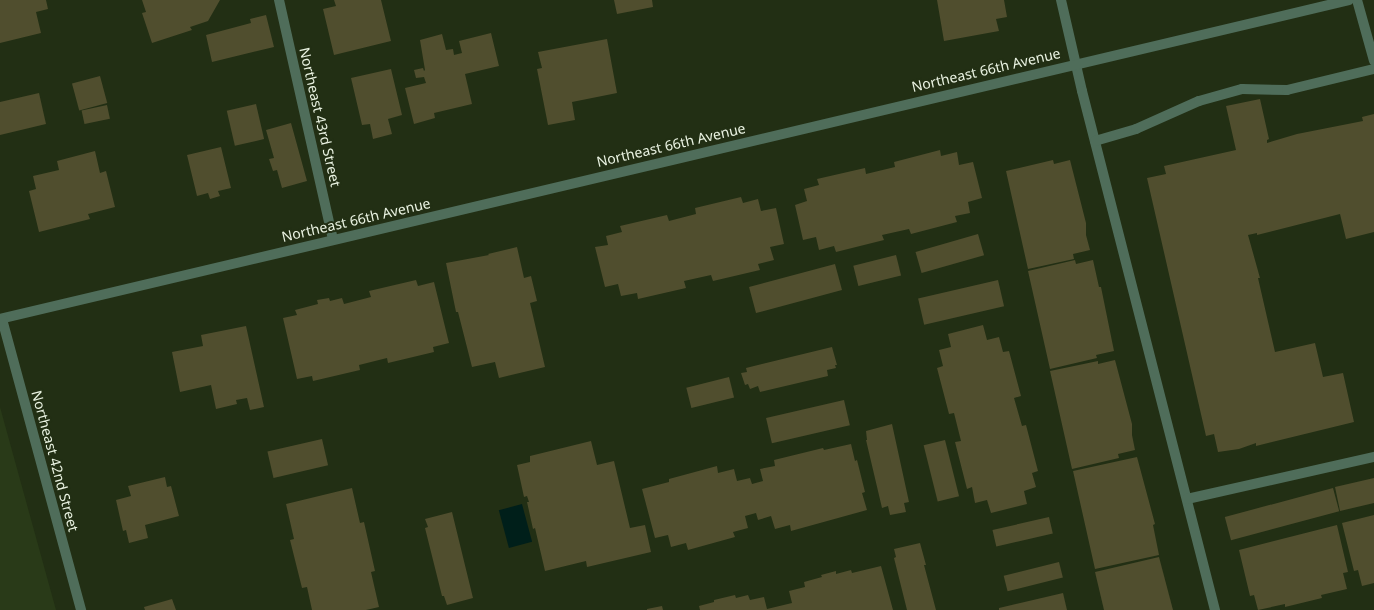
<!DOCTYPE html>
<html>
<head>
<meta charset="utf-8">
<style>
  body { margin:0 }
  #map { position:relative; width:1374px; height:610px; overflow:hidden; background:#222f14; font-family:"Noto Sans",sans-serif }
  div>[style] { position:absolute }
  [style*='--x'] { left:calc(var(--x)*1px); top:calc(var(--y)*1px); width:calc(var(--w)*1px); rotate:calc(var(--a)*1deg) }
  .built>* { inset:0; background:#293a18 }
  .water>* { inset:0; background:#001f1a; transform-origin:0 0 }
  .building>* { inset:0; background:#504e2e; transform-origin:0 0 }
  .minor>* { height:10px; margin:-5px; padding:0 5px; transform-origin:5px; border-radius:5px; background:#4f6d5a }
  span { translate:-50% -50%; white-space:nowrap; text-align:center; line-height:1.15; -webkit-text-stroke:4px #222f14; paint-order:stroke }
  .street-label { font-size:14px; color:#e9f2e1 }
</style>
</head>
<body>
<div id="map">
  <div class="built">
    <div style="clip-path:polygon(0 407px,56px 610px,0 610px)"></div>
  </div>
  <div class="water">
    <div style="left:522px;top:504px;width:39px;height:24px;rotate:75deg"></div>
  </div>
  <div class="building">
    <div style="clip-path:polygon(0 0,46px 0,48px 9px,36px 12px,41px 33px,0 43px)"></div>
    <div style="clip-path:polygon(142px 0,220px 0,208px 21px,190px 27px,192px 30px,152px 43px,142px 13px,146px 12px)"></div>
    <div style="clip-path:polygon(334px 0,381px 0,391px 41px,334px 55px,323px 9px,336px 6px)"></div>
    <div style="clip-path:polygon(614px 0,652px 0,653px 7px,617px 14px)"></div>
    <div style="clip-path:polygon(937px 0,1004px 0,1007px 17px,996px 19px,999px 31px,944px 41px)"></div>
    <div style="clip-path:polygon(266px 15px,274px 47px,212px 62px,206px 35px,251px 23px,250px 19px)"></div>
    <div style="clip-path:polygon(491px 33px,499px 66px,465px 74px,472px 104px,434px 113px,435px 118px,414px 124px,405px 88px,426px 83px,424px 77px,416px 78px,414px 70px,423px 68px,424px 71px,425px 70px,420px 40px,442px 34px,446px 50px,453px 49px,454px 55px,462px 53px,459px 41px)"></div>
    <div style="clip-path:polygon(607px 39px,617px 93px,572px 102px,575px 120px,548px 125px,537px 69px,542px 68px,538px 52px)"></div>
    <div style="clip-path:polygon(391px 69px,402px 115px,388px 119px,392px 134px,373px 139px,370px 124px,362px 125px,351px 78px)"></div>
    <div style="left:100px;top:76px;width:28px;height:29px;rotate:75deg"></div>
    <div style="clip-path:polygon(39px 93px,46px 124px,0 135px,0 102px)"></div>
    <div style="clip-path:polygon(1260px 99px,1269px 139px,1267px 140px,1267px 143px,1297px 134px,1363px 121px,1362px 117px,1374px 114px,1374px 232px,1346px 239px,1340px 214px,1257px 235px,1257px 233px,1248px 235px,1260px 278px,1258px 278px,1275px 352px,1315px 343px,1323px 377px,1343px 373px,1354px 422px,1256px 446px,1256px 443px,1239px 449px,1218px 452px,1214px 434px,1206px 436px,1147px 178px,1166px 174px,1164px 166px,1236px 150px,1226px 106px)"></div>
    <div style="left:256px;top:104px;width:36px;height:30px;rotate:77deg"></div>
    <div style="left:107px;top:105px;width:14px;height:26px;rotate:78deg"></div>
    <div style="clip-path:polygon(291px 123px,307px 181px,282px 188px,277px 170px,273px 171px,269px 159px,274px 158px,266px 130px)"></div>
    <div style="clip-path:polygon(221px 147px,231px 188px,218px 191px,220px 196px,210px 199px,208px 193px,197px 196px,187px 155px)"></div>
    <div style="clip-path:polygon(940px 150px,941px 156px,957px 152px,959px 165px,973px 162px,982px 198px,968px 202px,970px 213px,955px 216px,957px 222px,911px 234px,909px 229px,882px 235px,884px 240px,836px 252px,834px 246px,819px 250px,816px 237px,803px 240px,795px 205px,807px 201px,804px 189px,819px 185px,817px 179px,865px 168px,866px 174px,895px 167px,894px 162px)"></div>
    <div style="clip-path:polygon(95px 151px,100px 173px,106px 171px,115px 207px,88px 214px,90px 219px,39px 232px,29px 191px,36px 189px,33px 176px,59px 170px,57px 161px)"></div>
    <div style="clip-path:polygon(1053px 160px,1054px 164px,1070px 160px,1086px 223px,1086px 235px,1090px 250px,1073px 254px,1074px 259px,1028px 269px,1006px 171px)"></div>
    <div style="clip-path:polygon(741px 197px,743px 203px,758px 199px,761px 211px,776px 208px,784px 244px,770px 247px,774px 260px,758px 264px,760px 270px,713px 281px,711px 275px,684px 281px,686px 288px,638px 299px,637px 293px,621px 296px,618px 284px,605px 287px,595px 247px,608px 245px,606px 236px,622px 232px,620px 226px,667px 215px,669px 221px,696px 214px,695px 208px)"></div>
    <div style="left:978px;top:234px;width:22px;height:65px;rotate:74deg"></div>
    <div style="clip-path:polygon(517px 247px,524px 278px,531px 276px,537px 301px,530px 303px,545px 367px,499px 378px,495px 362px,472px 367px,458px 312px,456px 312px,446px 263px,489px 255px,488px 254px)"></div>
    <div style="left:896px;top:255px;width:21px;height:44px;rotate:76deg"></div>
    <div style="clip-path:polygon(1075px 260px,1076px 264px,1093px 260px,1099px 287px,1101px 287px,1114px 351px,1096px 355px,1097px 358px,1050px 369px,1028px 271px)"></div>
    <div style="left:835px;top:264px;width:27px;height:89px;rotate:75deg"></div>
    <div style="clip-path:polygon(416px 280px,418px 286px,434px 282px,449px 343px,433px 347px,434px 352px,388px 363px,387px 358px,359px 365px,360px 370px,313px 381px,312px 376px,297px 379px,283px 318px,297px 315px,295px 310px,318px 304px,317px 300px,329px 298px,330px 301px,342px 298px,344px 304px,371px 297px,369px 291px)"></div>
    <div style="left:998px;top:280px;width:27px;height:82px;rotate:77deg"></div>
    <div style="clip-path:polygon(983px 325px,987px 340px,999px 337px,1003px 352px,1009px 351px,1021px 396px,1014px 398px,1022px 426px,1026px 425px,1038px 471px,1032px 473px,1036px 487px,1024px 491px,1027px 504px,991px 513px,987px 500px,975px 503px,972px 487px,967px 489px,955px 442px,961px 441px,954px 413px,949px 414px,937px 368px,943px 366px,939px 350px,951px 347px,948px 334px)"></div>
    <div style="clip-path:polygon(246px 326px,264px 407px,250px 410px,247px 398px,236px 400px,237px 404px,216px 409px,211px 385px,180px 392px,172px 352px,203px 346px,201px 335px)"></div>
    <div style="clip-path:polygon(832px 347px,837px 365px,835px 365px,836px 368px,827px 370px,828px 376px,760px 392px,758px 386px,750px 389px,748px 384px,745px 385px,741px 373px,747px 372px,746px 368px)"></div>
    <div style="clip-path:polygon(1115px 360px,1132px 424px,1132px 435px,1135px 450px,1118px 454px,1119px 458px,1072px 469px,1050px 371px,1098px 361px,1098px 364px)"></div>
    <div style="left:729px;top:377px;width:21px;height:44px;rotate:76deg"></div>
    <div style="left:844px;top:400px;width:26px;height:80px;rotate:77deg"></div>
    <div style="clip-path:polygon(892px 424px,909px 502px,904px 503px,906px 512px,890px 515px,888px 506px,882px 508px,866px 440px,867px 440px,866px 431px)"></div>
    <div style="left:322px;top:439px;width:27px;height:56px;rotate:77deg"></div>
    <div style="left:945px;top:440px;width:58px;height:22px;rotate:76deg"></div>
    <div style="clip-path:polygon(591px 441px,597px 465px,614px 461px,630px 528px,645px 525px,651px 552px,587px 567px,586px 561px,545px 571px,535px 528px,533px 529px,527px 502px,529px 502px,527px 496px,524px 497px,517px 465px,530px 462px,530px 456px)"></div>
    <div style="clip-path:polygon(851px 444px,855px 461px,857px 460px,865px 492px,862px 493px,867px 510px,791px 531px,790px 525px,775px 529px,771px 516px,758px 520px,756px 513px,745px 516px,748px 528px,733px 532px,735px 537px,688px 550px,686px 543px,671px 547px,668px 535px,655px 538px,642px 489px,669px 482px,669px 479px,717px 466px,718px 473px,734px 469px,737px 481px,750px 478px,752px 484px,763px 481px,760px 469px,775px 466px,774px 460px,823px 448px,824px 450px)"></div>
    <div style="clip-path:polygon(1137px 457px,1155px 524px,1153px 525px,1159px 555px,1095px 569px,1073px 471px)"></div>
    <div style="clip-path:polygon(165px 477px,167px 487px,171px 486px,179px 516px,145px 525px,148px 538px,129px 543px,126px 530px,123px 531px,116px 500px,131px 496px,128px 486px)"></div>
    <div style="clip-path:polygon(1374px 478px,1374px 503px,1340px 511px,1335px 487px)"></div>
    <div style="clip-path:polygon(352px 488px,360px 523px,364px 522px,375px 571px,371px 572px,379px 607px,366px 610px,312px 610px,307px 587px,302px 588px,290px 540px,294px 539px,286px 504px)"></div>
    <div style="left:1333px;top:488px;width:24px;height:112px;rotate:75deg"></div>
    <div style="clip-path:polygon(452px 512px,473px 598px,447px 605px,444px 596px,442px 596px,425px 528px,428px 527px,425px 519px)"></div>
    <div style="clip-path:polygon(1374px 515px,1374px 583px,1362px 586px,1358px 570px,1354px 571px,1342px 523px)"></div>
    <div style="left:1049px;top:517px;width:17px;height:58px;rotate:77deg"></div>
    <div style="clip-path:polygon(1337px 525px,1348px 572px,1343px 573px,1347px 589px,1321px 595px,1322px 598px,1285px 607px,1285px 604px,1258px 610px,1254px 595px,1250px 596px,1239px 550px)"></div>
    <div style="clip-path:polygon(920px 543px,926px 565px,924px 565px,936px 610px,907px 610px,894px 558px,896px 557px,894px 549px)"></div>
    <div style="clip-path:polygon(1159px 557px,1173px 610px,1104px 610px,1095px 572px)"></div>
    <div style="left:1059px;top:562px;width:16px;height:57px;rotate:76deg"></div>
    <div style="clip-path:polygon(881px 566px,893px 610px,700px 610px,699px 606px,714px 602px,714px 600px,735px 595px,736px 598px,748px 595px,750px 600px,764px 597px,767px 609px,792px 603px,789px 591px,805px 587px,804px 582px,822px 577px,821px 575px,836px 571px,836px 574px,851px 570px,852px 573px)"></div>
    <div style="clip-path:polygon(1063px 593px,1067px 610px,999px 610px,999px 608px)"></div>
    <div style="clip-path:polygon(172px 599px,176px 610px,145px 610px,144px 607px)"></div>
    <div style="clip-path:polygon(662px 606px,663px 610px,647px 610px,647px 609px)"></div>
  </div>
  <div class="minor">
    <div style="--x:279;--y:0;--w:245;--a:77.3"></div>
    <div style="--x:1061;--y:0;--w:93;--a:77"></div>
    <div style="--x:1082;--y:91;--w:536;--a:75.63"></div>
    <div style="--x:1357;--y:0;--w:63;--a:74.4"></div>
    <div style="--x:1095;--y:141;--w:43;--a:-16.3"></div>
    <div style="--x:1136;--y:129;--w:69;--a:-24"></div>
    <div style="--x:1199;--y:101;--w:45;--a:-15.6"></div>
    <div style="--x:1242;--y:89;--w:45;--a:1.3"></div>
    <div style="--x:1287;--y:90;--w:89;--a:-13.6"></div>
    <div style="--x:0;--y:319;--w:1386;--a:-13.3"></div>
    <div style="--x:2;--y:319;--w:302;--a:74.8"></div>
    <div style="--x:1187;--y:499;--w:192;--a:-12.7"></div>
  </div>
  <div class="street-label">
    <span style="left:986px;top:70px;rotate:-13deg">Northeast 66th Avenue</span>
    <span style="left:320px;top:117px;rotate:77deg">Northeast 43rd Street</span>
    <span style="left:671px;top:145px;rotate:-13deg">Northeast 66th Avenue</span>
    <span style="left:356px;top:220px;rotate:-13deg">Northeast 66th Avenue</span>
    <span style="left:55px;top:461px;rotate:75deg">Northeast 42nd Street</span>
  </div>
</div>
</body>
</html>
